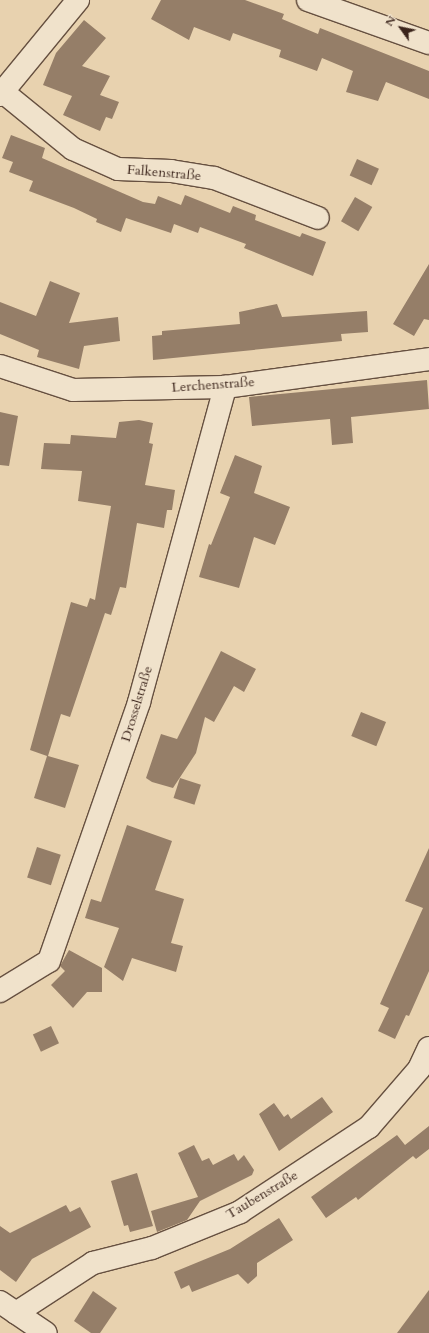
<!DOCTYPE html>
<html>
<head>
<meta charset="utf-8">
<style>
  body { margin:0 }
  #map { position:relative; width:429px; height:1333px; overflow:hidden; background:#e8d2af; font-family:Cardo,serif }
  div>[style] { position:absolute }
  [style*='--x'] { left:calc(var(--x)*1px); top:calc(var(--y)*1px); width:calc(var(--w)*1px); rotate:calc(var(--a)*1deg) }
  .building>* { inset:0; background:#957e68; transform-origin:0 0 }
  .roads { filter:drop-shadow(1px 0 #665040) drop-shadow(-1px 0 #665040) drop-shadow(0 1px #665040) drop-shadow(0 -1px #665040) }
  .street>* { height:22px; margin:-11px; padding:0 11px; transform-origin:11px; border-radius:11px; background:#f0e2cb }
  span { translate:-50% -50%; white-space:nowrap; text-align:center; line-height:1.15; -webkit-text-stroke:3.5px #f0e2cb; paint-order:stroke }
  .street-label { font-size:14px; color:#3b241b }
  .north { position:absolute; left:381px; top:8px; width:40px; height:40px; -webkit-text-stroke:3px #f0e2cb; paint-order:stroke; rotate:303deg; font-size:11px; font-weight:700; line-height:16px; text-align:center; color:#3b241b }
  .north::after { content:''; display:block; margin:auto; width:14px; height:18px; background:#3b241b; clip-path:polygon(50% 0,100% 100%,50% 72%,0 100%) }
</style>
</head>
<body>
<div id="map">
  <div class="building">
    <div style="clip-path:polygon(161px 0,245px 0,284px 14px,282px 19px,318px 34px,320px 28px,429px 71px,429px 99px,386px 82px,378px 101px,346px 92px,353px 71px,322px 58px,317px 71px,279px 57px,281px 50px,233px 33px,230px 41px,194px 27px,189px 40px,151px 19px)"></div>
    <div style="clip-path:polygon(84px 20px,106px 38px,82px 66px,110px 76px,100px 95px,119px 102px,112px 119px,106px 117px,100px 131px,63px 115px,72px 96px,43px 85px,56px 53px)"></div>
    <div style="clip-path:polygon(11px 135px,45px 148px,42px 158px,143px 202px,155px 204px,158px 196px,181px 205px,185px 195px,230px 213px,233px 206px,256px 215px,255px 220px,300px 237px,302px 233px,326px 242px,313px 276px,244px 248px,246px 244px,200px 227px,198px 233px,174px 224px,171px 233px,126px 218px,121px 232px,96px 222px,97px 219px,74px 208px,29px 191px,33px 181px,9px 172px,13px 162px,2px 158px)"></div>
    <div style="left:357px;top:159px;width:24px;height:18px;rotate:24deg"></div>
    <div style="left:355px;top:197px;width:20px;height:28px;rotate:30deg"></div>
    <div style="clip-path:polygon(429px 264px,429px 320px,424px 319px,414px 336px,393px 324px)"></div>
    <div style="clip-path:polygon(50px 281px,80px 293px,69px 323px,118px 317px,120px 341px,84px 346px,79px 369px,37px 357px,39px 350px,0 334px,0 302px,36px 316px)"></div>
    <div style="clip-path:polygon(277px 304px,282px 317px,367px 311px,368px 332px,341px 334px,342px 341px,153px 360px,152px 336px,162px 335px,162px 331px,240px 324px,239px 312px)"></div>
    <div style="clip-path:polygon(427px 380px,429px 409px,351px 417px,353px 443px,332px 445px,330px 419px,252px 426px,249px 397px)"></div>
    <div style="clip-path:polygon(0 412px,18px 416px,9px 466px,0 465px)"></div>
    <div style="clip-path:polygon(139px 420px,153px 423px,149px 443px,153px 444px,145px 485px,175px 490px,172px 510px,167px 510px,164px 528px,137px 523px,126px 588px,120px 587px,111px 615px,105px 613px,70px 717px,61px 714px,48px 756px,79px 765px,65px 808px,34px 798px,47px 756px,30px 750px,71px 602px,87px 607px,90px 598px,95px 600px,111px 506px,78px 501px,82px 471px,41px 469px,44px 443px,70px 444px,71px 435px,116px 438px,119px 422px)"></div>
    <div style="clip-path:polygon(235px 455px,262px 466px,254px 493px,290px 507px,275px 545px,254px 537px,239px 588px,199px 577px,209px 544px,211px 545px,230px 497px,220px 493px)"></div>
    <div style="clip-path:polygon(221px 651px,256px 669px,244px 692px,234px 686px,214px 722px,205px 717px,196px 753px,173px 788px,152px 782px,146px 778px,161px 734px,177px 739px)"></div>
    <div style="left:361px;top:712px;width:27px;height:26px;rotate:22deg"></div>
    <div style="left:180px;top:778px;width:22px;height:21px;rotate:18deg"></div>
    <div style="clip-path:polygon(127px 825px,172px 841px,155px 890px,184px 899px,171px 943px,183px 946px,176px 972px,132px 958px,123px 981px,104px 967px,119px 928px,85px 918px,91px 899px,101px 902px)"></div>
    <div style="left:37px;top:847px;width:25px;height:32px;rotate:18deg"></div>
    <div style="clip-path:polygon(429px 848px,429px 971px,409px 1016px,406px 1015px,395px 1039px,378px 1031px,389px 1008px,380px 1004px,423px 908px,405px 901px)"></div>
    <div style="clip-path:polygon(69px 950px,102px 968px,102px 992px,87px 992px,73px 1008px,51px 985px,65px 971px,60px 966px)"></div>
    <div style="left:51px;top:1026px;width:19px;height:20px;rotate:65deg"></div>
    <div style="clip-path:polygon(322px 1097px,333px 1112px,279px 1151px,259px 1114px,274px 1103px,284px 1117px,288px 1114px,291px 1119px)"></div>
    <div style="clip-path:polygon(429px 1126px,429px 1149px,416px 1159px,413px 1156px,358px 1200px,356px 1197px,326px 1218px,311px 1197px,397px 1135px,405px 1145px)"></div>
    <div style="clip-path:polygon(194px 1145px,202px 1161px,209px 1158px,213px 1165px,234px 1154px,238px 1161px,244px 1155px,254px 1170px,252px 1175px,200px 1201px,187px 1220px,157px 1232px,151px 1211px,198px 1197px,178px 1153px)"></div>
    <div style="clip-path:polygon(137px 1173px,153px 1226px,130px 1232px,128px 1225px,124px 1226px,111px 1181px)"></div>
    <div style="clip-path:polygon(66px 1205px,70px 1212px,80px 1207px,91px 1227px,32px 1259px,16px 1282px,0 1270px,0 1226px,10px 1233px)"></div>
    <div style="clip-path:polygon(279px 1218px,293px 1240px,257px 1263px,257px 1276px,248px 1284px,238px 1274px,192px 1292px,189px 1285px,181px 1289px,174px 1272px,230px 1249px)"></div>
    <div style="clip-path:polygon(429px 1290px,429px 1333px,397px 1333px)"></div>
    <div style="clip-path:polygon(93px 1291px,117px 1308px,100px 1333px,91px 1333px,74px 1321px)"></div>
  </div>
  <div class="roads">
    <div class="street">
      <div style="--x:308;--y:0;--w:128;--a:19.6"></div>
      <div style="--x:3;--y:92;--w:90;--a:39.2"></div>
      <div style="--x:73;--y:149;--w:49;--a:24"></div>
      <div style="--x:118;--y:169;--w:53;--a:2.2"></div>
      <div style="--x:171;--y:171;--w:44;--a:9.2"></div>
      <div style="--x:214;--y:178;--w:111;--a:21"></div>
      <div style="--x:0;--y:95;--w:123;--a:-50.6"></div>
      <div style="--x:0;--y:366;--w:77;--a:18.2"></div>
      <div style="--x:73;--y:390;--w:152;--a:-1.1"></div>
      <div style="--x:225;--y:387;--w:206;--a:-7.8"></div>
      <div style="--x:0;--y:991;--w:57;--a:-31.5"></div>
      <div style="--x:49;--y:961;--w:274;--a:-70.8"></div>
      <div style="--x:139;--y:702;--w:327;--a:-74.7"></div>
      <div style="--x:0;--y:1302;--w:55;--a:34"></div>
      <div style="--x:16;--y:1313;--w:92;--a:-33"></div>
      <div style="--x:93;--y:1263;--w:61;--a:-14.3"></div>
      <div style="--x:152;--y:1248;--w:95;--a:-22.2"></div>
      <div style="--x:240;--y:1212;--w:154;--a:-33.4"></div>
      <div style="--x:369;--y:1127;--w:77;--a:-49.2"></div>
      <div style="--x:419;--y:1069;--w:23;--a:-65"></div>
    </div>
  </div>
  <div class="street-label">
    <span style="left:164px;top:173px;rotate:5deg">Falkenstraße</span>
    <span style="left:213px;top:385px;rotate:-4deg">Lerchenstraße</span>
    <span style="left:137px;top:704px;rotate:-73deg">Drosselstraße</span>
    <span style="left:262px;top:1195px;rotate:-31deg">Taubenstraße</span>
  </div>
  <div class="north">N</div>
</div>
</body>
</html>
